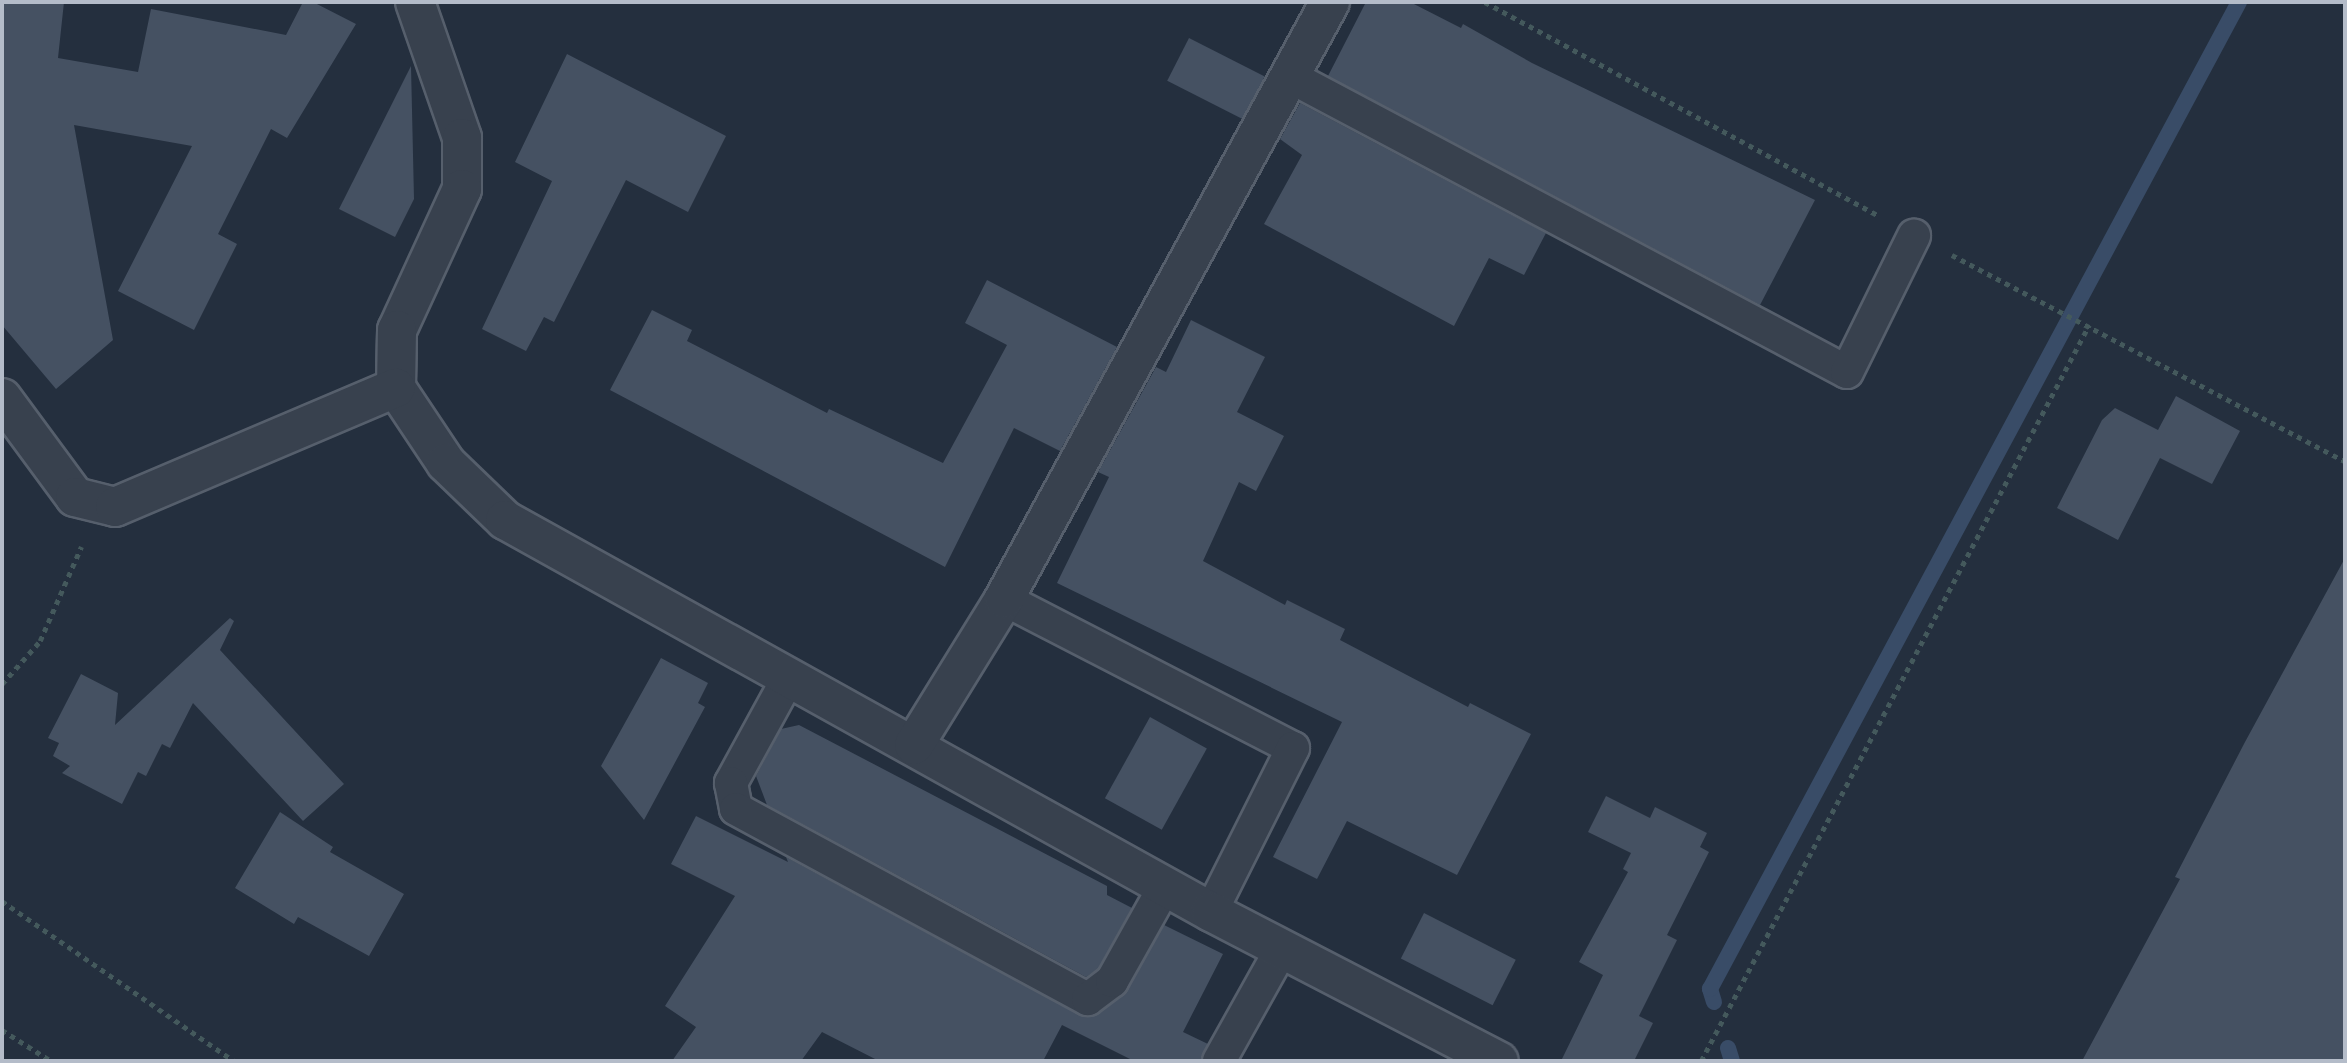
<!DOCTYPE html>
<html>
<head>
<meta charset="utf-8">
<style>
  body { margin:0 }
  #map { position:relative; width:2347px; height:1063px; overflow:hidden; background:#242f3e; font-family:Overpass,sans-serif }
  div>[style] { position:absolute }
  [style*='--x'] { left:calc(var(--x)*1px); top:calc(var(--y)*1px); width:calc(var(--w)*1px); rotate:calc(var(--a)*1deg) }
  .stream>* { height:16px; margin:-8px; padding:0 8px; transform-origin:8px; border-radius:8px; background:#394c67 }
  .building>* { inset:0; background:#455162; transform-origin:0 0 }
  .path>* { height:4.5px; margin-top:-2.25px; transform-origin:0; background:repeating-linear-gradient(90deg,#44595c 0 5px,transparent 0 10px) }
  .roads { filter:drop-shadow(2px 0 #565f6c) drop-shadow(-2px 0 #565f6c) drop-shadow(0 2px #565f6c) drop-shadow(0 -2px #565f6c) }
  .lane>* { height:32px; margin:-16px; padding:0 16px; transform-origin:16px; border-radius:16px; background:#38414e }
  .street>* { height:38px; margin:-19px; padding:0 19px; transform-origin:19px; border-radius:19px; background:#38414e }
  span { translate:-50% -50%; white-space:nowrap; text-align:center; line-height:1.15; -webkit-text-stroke:5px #1d2633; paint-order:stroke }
  .frame { position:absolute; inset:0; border:4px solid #b4bcc9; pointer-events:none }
</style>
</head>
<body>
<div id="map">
  <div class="stream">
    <div style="--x:1714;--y:1002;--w:14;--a:-107"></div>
    <div style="--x:1710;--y:989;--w:1120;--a:-61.81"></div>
    <div style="--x:1728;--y:1048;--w:14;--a:73"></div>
  </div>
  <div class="building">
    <div style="clip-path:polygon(2px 2px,64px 2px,58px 58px,138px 72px,151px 9px,286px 35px,303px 2px,313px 2px,356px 24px,287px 138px,271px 129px,218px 234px,237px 244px,194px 330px,118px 291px,192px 146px,74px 125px,113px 340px,56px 389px,2px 325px)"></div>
    <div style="clip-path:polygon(1366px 2px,1410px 2px,1461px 28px,1463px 24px,1532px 63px,1815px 200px,1760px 305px,1328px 76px)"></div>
    <div style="left:1189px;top:38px;width:85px;height:48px;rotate:27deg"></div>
    <div style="clip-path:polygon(567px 54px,726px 136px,688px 212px,626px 180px,554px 322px,544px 317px,526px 351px,482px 329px,552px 181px,515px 162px)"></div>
    <div style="clip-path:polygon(411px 66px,414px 199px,395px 237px,339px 209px)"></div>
    <div style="clip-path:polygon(1300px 103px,1546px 233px,1524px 275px,1489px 258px,1454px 326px,1264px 224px,1302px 155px,1280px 139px)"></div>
    <div style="clip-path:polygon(987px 280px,1117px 347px,1060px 451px,1014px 428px,945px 567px,610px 390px,652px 310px,692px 330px,687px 341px,827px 413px,829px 409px,943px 463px,1007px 345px,965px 323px)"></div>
    <div style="clip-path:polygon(1191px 320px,1265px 357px,1237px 412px,1284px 436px,1256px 491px,1239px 482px,1203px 561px,1285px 605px,1287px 600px,1345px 629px,1340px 640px,1468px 707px,1470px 703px,1531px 734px,1457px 875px,1347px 821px,1317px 879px,1273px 857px,1342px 722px,1057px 583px,1109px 477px,1098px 472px,1156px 367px,1166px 372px)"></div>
    <div style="clip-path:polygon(2176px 396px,2240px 431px,2212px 484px,2160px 458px,2118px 540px,2057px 508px,2102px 420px,2115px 408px,2158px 430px)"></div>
    <div style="clip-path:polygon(2345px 558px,2345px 1061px,2082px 1061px,2180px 879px,2175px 877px,2245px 742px)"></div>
    <div style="clip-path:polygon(230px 618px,234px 621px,220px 650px,344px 784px,303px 821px,193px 703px,170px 748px,162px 744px,146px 776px,138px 772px,122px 804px,62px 773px,70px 766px,53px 756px,59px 743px,48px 738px,81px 674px,118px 693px,115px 725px)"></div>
    <div style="clip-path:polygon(661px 658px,708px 683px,698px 703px,705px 707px,644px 820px,601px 766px)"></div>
    <div style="left:1150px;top:717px;width:65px;height:93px;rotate:29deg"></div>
    <div style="clip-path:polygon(799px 725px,1107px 886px,1107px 895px,1132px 908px,1098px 969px,1086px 977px,767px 805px,756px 776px,781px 729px)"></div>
    <div style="clip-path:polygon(1606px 796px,1650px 818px,1655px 807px,1707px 833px,1700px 847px,1709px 852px,1667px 935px,1677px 940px,1639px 1016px,1653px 1023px,1634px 1061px,1561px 1061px,1603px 975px,1579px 962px,1628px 872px,1623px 869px,1631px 853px,1588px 832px)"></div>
    <div style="clip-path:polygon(280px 812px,333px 847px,330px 852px,404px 894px,369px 956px,298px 917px,294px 924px,235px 888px)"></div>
    <div style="clip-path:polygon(696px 816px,788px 862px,786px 857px,1080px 1015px,1098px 1014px,1123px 995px,1164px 925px,1223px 954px,1183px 1032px,1208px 1044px,1201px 1061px,1134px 1061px,1062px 1025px,1043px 1061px,879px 1061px,822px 1032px,801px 1061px,672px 1061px,696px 1027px,665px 1006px,735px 896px,671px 864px)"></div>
    <div style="left:1424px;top:913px;width:103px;height:51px;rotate:27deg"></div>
  </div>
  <div class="path">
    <div style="--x:1485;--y:2;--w:446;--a:28.5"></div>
    <div style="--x:1952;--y:255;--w:444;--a:27.7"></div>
    <div style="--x:2;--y:684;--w:57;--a:-48.5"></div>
    <div style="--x:40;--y:641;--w:103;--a:-66.4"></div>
    <div style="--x:2;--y:901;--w:282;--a:34.6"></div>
    <div style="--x:2;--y:1030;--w:58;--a:32.3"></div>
    <div style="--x:1701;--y:1061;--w:832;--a:-62.2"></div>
  </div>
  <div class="roads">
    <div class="lane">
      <div style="--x:1291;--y:77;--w:629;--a:27.95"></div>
      <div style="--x:1847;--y:372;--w:152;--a:-63.8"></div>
      <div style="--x:1004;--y:599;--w:325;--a:27.3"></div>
      <div style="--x:1293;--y:748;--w:183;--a:116.6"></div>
      <div style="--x:789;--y:677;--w:121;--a:118.7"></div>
      <div style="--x:731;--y:783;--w:26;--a:79"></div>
      <div style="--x:736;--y:809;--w:400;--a:28.4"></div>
      <div style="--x:1088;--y:999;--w:30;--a:-37"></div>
      <div style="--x:1112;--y:981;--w:109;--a:-60.8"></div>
      <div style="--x:1219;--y:1061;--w:127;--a:-60.8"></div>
    </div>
    <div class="street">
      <div style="--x:415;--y:2;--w:144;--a:70.9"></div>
      <div style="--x:462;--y:138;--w:51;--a:90"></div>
      <div style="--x:462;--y:189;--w:155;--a:114.7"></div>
      <div style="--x:397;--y:330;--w:58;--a:91"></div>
      <div style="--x:396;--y:388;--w:90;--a:56.3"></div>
      <div style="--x:446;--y:463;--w:82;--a:44"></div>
      <div style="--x:505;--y:520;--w:808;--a:29.04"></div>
      <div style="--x:1211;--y:912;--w:324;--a:27.4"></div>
      <div style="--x:2;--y:398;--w:123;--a:53.6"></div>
      <div style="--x:75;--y:497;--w:41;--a:14"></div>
      <div style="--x:115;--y:507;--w:305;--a:-23"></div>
      <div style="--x:914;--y:745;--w:172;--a:-58.3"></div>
      <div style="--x:1004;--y:599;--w:680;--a:-61.36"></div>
    </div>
  </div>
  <div class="frame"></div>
</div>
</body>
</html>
